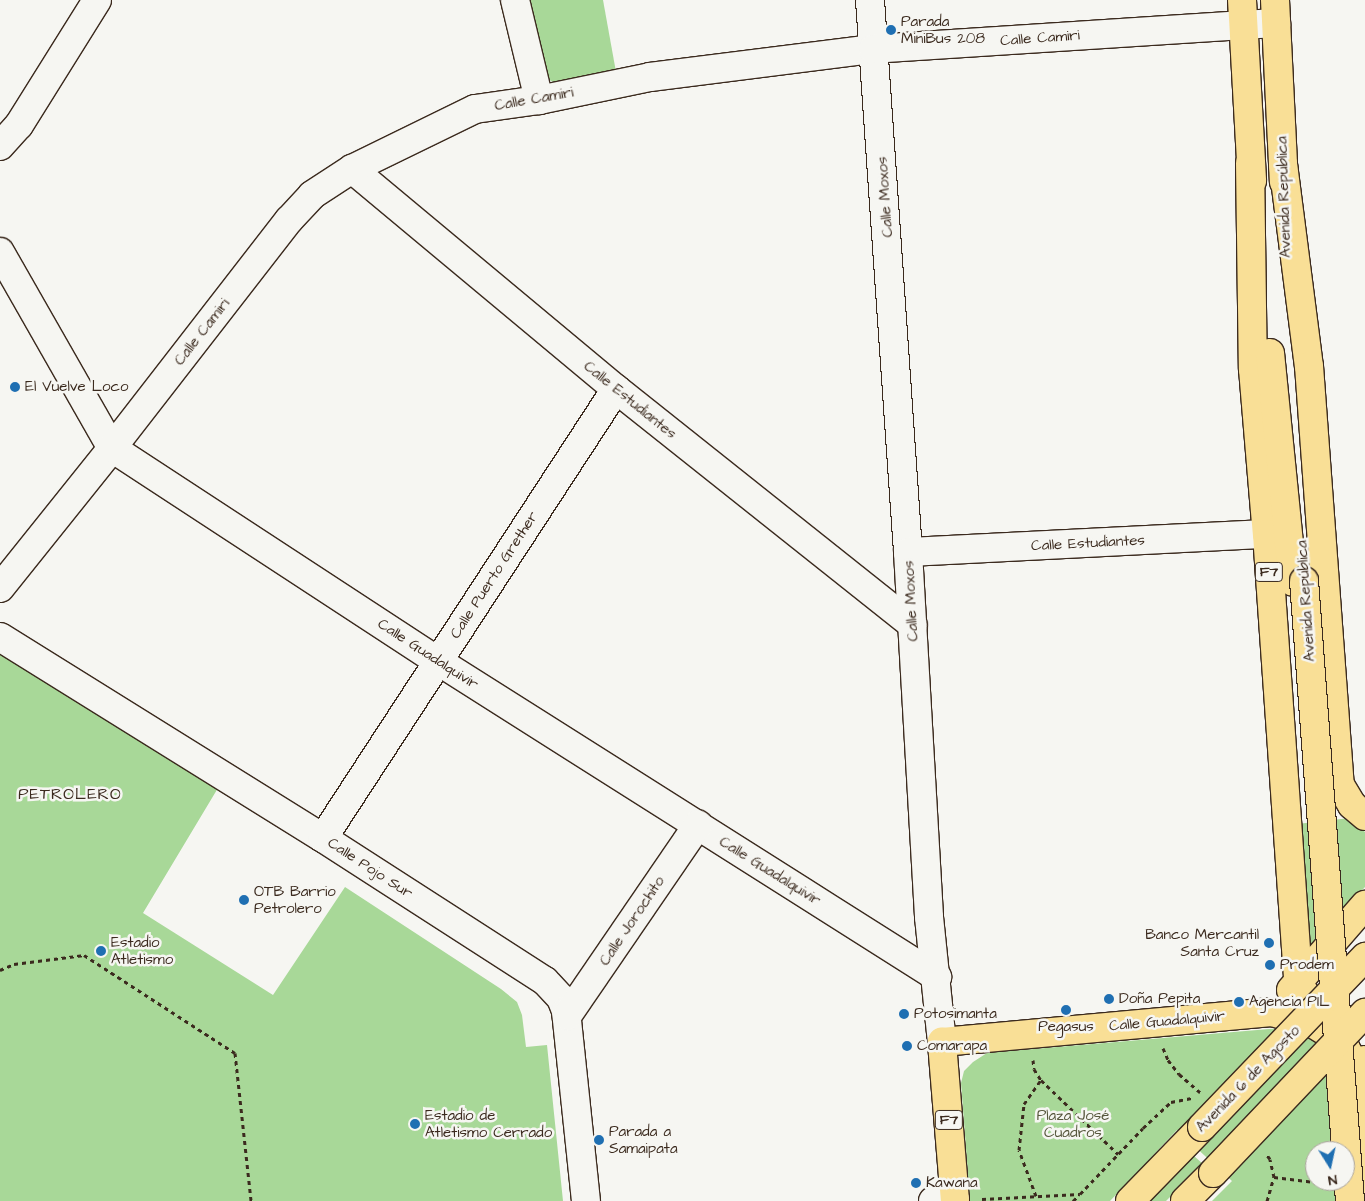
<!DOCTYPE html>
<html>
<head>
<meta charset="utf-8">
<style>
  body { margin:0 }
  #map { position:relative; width:1365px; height:1201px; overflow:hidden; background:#f6f6f2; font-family:"Architects Daughter",sans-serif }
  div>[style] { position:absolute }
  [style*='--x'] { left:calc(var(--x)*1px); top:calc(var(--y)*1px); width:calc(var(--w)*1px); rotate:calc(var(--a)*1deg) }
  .green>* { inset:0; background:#a8d898 }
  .path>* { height:3px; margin-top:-1.5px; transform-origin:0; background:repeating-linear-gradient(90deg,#3b2a1e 0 4px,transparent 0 8px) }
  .roads { filter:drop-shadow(1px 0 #3b2a1e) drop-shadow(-1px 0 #3b2a1e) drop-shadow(0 1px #3b2a1e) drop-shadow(0 -1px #3b2a1e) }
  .minor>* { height:28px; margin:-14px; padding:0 14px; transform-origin:14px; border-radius:14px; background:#f6f6f2 }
  .major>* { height:28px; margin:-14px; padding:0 14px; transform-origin:14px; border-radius:14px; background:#f9df96 }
  .bridges { filter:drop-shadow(1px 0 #3b2a1e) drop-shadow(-1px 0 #3b2a1e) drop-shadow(0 1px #3b2a1e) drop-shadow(0 -1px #3b2a1e) }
  .major-bridge>* { height:28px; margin:-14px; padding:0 14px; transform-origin:14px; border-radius:14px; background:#f9df96 }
  .dots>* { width:14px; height:14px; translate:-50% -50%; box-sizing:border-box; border:2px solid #f6f6f2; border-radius:50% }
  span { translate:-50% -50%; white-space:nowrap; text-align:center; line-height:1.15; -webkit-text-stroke:5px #f6f6f2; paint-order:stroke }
  .shield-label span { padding:1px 4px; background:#f6f6f2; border:1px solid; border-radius:4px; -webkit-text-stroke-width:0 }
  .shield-label { font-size:14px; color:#3b2a1e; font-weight:700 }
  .poi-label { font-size:15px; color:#3b2a1e }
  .left { translate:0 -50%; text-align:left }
  .right { translate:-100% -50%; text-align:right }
  .street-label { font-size:15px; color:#3b2a1e }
  .park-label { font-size:15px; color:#56563c }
  .neighbourhood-label { font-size:16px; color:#3b2a1e; letter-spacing:1px }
  .north { position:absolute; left:1305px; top:1141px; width:50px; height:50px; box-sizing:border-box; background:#f6f6f2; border:1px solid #aba49d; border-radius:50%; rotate:170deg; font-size:14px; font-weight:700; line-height:20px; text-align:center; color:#3b2a1e }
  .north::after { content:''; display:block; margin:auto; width:18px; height:22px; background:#1f6fb2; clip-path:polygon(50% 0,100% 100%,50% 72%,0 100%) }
</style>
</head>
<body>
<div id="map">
  <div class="green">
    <div style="clip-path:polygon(524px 0,603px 0,616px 72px,558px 85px,546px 78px)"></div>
    <div style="clip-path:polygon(0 652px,218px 788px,143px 913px,273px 995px,345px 887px,501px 989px,517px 1002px,522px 1015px,526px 1047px,547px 1045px,563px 1201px,0 1201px)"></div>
    <div style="clip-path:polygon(1350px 818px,1365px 832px,1365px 887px,1311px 945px,1305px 942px,1297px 824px)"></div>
    <div style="clip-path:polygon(evenodd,1305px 1026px,1346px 1065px,1358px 1201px,1212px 1201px,1232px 1181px,1177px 1130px,1110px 1201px,970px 1201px,961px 1083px,964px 1071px,973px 1062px,987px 1053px,1305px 1026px,1315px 1151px,1345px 1151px,1345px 1181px,1315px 1181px,1315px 1151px)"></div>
    <div style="clip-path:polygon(1194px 1156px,1203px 1164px,1166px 1201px,1150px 1201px)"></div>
  </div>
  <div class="path">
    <div style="--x:0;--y:970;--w:15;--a:-23"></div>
    <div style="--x:14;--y:964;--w:71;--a:-7.3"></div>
    <div style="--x:84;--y:955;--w:180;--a:33"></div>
    <div style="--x:235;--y:1053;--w:149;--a:83.8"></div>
    <div style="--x:1163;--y:1048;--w:13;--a:67"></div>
    <div style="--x:1168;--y:1060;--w:18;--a:52"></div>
    <div style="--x:1179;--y:1074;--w:28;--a:41"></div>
    <div style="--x:1033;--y:1060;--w:9;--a:84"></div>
    <div style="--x:1034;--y:1069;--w:13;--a:58"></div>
    <div style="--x:1041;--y:1080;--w:107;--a:43.9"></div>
    <div style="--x:1274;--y:1177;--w:49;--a:7"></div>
    <div style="--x:1036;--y:1196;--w:49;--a:-110.3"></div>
    <div style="--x:1019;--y:1150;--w:46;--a:-83.8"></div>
    <div style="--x:1024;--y:1104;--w:29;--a:-55"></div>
    <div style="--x:982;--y:1199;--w:98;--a:-2.9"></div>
    <div style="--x:1080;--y:1194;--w:91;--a:-46.3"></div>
    <div style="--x:1143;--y:1128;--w:38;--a:-43"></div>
    <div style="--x:1171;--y:1102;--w:21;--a:-11"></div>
    <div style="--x:1073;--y:1201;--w:8;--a:-45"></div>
    <div style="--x:1267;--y:1201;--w:25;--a:-74"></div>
    <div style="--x:1274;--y:1177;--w:18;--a:-103"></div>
    <div style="--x:1270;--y:1159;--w:5;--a:-127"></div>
  </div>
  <div class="roads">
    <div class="minor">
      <div style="--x:515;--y:0;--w:103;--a:76.5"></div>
      <div style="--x:870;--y:0;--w:553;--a:86.06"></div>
      <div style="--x:908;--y:552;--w:366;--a:86.7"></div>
      <div style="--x:929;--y:917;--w:126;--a:84.1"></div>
      <div style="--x:0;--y:146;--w:28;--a:-48"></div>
      <div style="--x:19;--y:125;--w:147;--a:-58"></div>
      <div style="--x:352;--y:169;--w:344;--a:39.8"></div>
      <div style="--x:616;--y:389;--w:379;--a:38.5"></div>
      <div style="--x:0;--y:252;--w:226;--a:60.3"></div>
      <div style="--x:112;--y:448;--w:389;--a:33.2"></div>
      <div style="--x:438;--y:661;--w:591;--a:32.34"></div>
      <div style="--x:908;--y:552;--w:359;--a:-2.9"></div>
      <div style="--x:0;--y:588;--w:179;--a:-51.3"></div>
      <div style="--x:112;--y:448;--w:289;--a:-52.2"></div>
      <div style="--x:289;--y:220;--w:34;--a:-47"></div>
      <div style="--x:312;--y:195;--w:48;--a:-33"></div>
      <div style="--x:352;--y:169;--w:137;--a:-26"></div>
      <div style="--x:475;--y:109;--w:65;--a:-8"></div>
      <div style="--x:539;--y:100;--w:113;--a:-11.7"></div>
      <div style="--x:650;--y:77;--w:225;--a:-7.2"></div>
      <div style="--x:873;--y:49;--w:404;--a:-3.7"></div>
      <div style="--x:0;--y:637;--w:380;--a:31.9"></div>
      <div style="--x:323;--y:838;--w:264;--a:32.8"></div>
      <div style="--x:545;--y:981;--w:23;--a:47"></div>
      <div style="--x:561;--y:998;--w:14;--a:69"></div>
      <div style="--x:566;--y:1011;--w:191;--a:84"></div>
      <div style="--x:323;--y:838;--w:536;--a:-56.87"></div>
      <div style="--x:567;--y:1016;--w:232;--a:-55.6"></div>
      <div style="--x:933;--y:1201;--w:22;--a:-5"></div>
    </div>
    <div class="major">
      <div style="--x:1242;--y:0;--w:181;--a:86.8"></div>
      <div style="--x:1275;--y:0;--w:182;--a:87.2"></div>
      <div style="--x:1250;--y:163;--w:206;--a:89.2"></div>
      <div style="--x:1253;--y:369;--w:166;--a:85.2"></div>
      <div style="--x:1267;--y:534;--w:449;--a:86"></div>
      <div style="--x:1298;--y:982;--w:29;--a:59"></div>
      <div style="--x:1313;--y:1007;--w:26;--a:31"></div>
      <div style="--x:1283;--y:164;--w:204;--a:82.7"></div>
      <div style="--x:1309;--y:366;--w:420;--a:85.8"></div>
      <div style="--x:1340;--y:785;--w:23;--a:59"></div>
      <div style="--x:1352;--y:805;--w:17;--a:40"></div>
      <div style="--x:1270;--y:353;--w:230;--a:84.3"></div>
      <div style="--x:1291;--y:990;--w:113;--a:-49"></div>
      <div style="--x:955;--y:1201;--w:160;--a:-94.7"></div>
      <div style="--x:942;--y:1042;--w:331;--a:-5.2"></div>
      <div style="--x:1272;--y:1012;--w:41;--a:15.4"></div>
      <div style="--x:1312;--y:1023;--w:25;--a:32"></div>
      <div style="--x:1333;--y:1036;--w:18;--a:45"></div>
      <div style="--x:1346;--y:1049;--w:34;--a:62"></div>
      <div style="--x:1130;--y:1201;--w:103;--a:-45.8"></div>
      <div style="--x:1185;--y:1201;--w:40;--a:-45"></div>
      <div style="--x:1364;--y:1201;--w:122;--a:-90.9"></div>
      <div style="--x:1362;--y:1079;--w:19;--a:-84"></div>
    </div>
  </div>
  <div class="bridges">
    <div class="major-bridge">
      <div style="--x:1304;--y:581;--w:622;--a:85.76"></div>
      <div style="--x:1202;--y:1127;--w:236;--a:-46.2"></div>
      <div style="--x:1213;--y:1173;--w:221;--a:-46.5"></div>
    </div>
  </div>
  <div class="dots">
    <div style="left:891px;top:30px;background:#1f6fb2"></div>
    <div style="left:15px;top:387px;background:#1f6fb2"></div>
    <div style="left:244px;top:900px;background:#1f6fb2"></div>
    <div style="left:1269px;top:943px;background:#1f6fb2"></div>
    <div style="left:101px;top:951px;background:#1f6fb2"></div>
    <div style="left:1270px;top:965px;background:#1f6fb2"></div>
    <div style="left:1109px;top:999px;background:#1f6fb2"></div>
    <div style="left:1239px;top:1002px;background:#1f6fb2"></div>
    <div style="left:1066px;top:1010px;background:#1f6fb2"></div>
    <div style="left:904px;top:1014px;background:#1f6fb2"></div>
    <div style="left:907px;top:1046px;background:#1f6fb2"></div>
    <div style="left:415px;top:1124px;background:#1f6fb2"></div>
    <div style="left:599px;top:1140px;background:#1f6fb2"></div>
    <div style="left:916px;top:1183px;background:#1f6fb2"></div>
  </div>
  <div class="shield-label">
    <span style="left:1269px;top:572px">F7</span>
    <span style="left:949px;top:1120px">F7</span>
  </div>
  <div class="poi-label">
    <span class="left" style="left:901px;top:30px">Parada<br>MiniBus 208</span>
    <span class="left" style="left:25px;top:387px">El Vuelve Loco</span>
    <span class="left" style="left:254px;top:900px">OTB Barrio<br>Petrolero</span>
    <span class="right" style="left:1259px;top:943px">Banco Mercantil<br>Santa Cruz</span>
    <span class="left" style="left:111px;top:951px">Estadio<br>Atletismo</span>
    <span class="left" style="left:1280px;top:965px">Prodem</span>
    <span class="left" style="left:1119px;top:999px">Doña Pepita</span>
    <span class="left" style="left:1249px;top:1002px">Agencia PIL</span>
    <span class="left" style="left:914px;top:1014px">Potosimanta</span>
    <span style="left:1066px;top:1027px">Pegasus</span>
    <span class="left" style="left:917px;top:1046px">Comarapa</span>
    <span class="left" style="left:425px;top:1124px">Estadio de<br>Atletismo Cerrado</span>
    <span class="left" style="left:609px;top:1140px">Parada a<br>Samaipata</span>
    <span class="left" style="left:926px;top:1183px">Kawana</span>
  </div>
  <div class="street-label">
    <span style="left:1040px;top:38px;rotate:-4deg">Calle Camiri</span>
    <span style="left:534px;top:99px;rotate:-10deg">Calle Camiri</span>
    <span style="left:885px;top:197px;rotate:-94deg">Calle Moxos</span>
    <span style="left:1284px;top:197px;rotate:-92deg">Avenida República</span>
    <span style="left:202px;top:332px;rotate:-52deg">Calle Camiri</span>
    <span style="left:630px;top:400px;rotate:39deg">Calle Estudiantes</span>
    <span style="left:1088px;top:543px;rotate:-3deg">Calle Estudiantes</span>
    <span style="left:494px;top:575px;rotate:-57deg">Calle Puerto Grether</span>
    <span style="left:911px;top:601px;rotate:-93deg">Calle Moxos</span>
    <span style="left:1306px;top:601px;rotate:-94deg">Avenida República</span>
    <span style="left:428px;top:654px;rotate:33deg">Calle Guadalquivir</span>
    <span style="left:370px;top:868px;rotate:33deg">Calle Pojo Sur</span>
    <span style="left:770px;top:871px;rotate:32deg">Calle Guadalquivir</span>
    <span style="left:632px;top:921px;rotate:-56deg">Calle Jorochito</span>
    <span style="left:1167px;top:1021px;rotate:-5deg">Calle Guadalquivir</span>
    <span style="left:1248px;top:1079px;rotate:-46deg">Avenida 6 de Agosto</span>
  </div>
  <div class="park-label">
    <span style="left:1073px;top:1124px">Plaza José<br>Cuadros</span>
  </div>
  <div class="neighbourhood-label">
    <span style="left:70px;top:794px">PETROLERO</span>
  </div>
  <div class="north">N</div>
</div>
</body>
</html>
